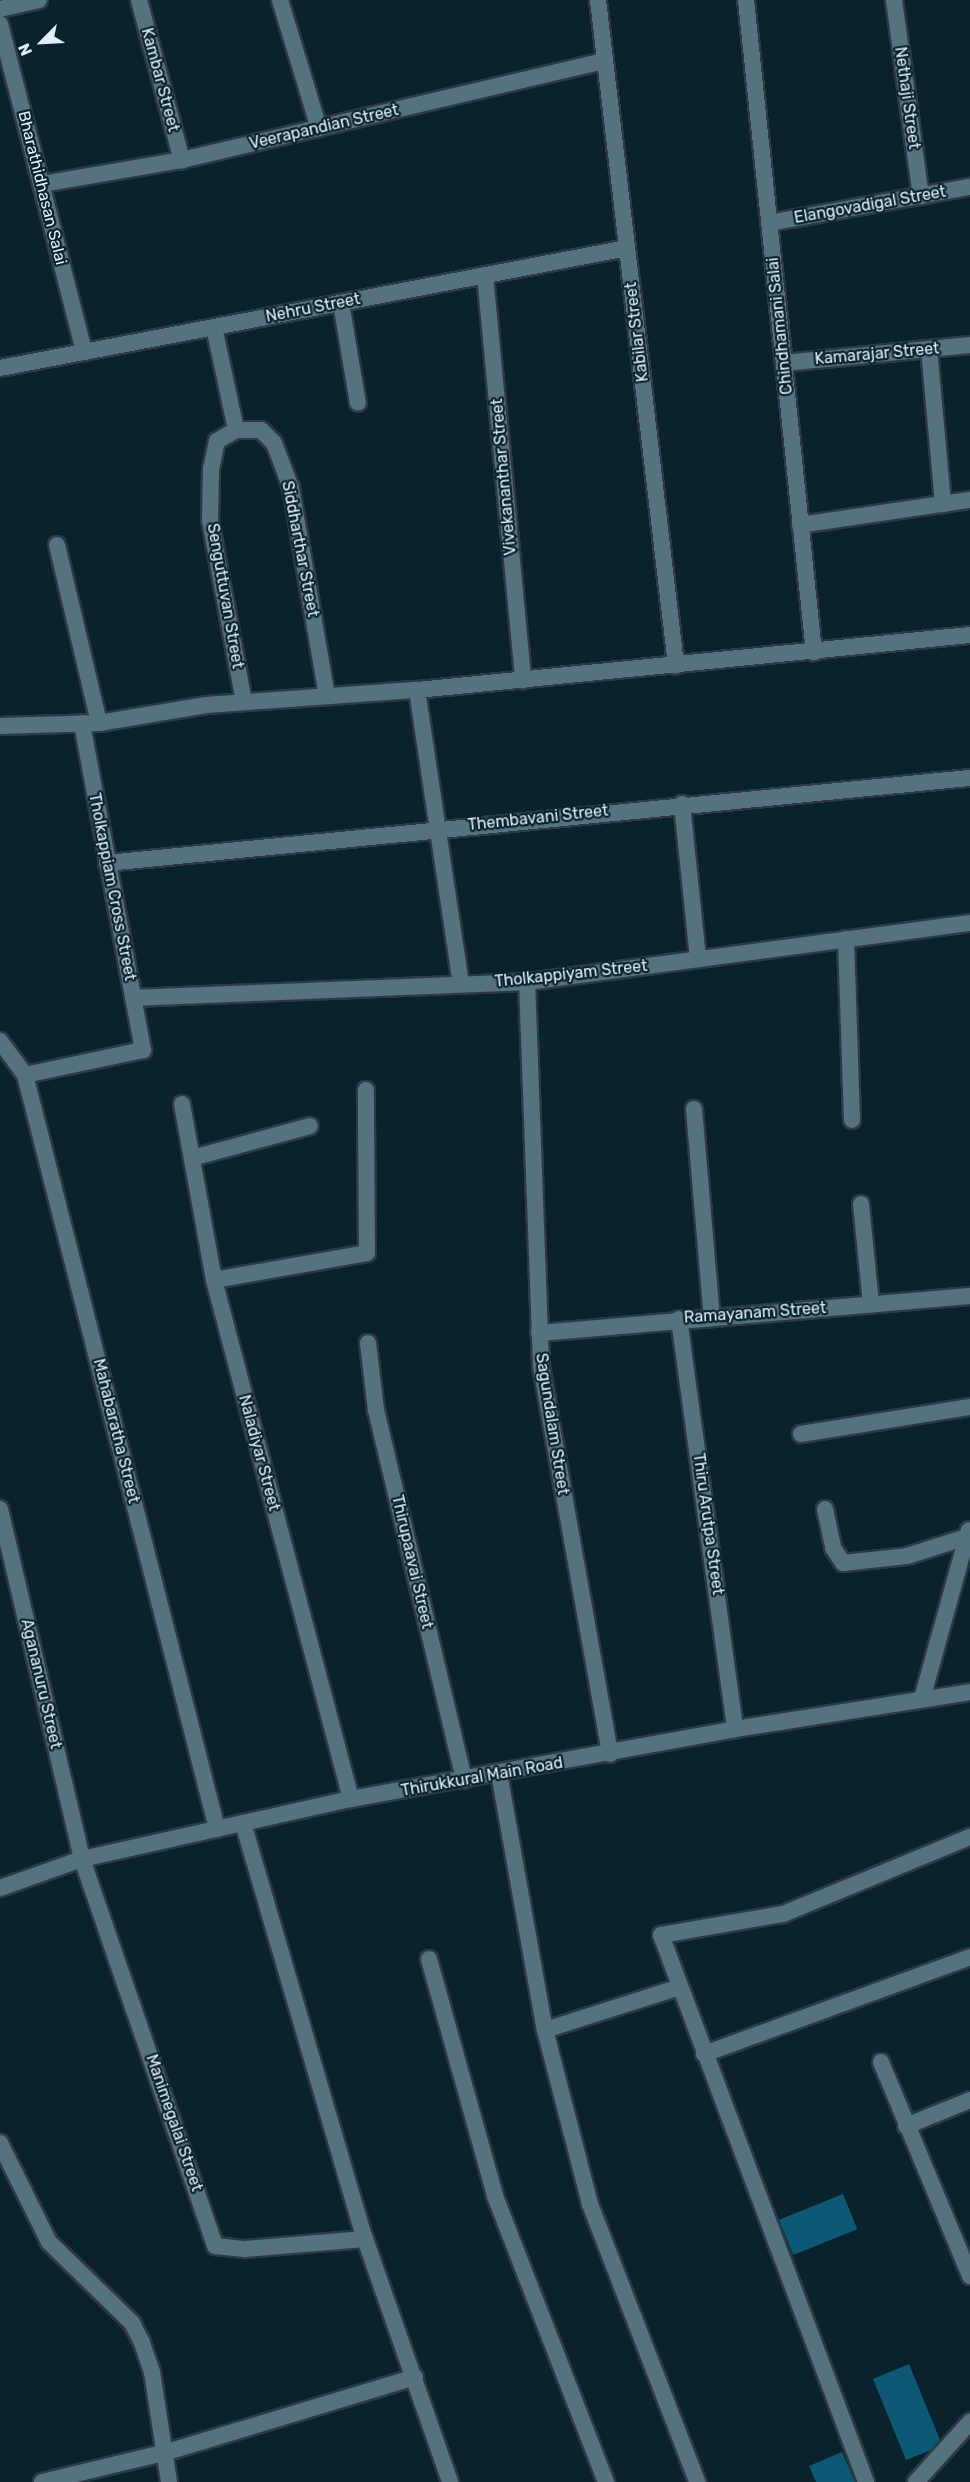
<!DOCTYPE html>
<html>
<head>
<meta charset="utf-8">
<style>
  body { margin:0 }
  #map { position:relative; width:970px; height:2482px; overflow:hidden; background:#08232e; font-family:Rubik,sans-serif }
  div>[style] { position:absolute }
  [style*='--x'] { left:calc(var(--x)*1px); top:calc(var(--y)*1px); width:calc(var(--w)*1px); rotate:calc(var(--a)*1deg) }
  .building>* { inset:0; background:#0d5974; transform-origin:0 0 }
  .roads { filter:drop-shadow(2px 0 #2d3a43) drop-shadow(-2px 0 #2d3a43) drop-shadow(0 2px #2d3a43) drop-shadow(0 -2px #2d3a43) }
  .minor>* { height:16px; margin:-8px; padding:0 8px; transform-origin:8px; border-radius:8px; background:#567280 }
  span { translate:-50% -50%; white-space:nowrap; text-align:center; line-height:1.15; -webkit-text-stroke:4.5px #08232e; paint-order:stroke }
  .street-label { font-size:16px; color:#e0f0f8 }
  .north { position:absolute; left:12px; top:12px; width:60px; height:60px; -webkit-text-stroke:4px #08232e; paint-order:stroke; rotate:246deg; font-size:16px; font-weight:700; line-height:24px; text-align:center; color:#e0f0f8 }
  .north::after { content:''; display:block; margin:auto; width:21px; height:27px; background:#e0f0f8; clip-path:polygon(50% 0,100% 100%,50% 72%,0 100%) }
</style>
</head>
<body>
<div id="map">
  <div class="building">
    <div style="left:843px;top:2194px;width:38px;height:69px;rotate:68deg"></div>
    <div style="clip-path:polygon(909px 2364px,940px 2440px,931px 2450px,906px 2460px,873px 2379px)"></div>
    <div style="clip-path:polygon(842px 2452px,855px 2482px,816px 2482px,809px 2466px)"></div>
  </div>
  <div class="roads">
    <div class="minor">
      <div style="--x:139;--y:0;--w:166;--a:75"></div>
      <div style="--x:280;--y:0;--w:134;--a:73.1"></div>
      <div style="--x:598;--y:0;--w:670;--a:83.31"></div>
      <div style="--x:746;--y:0;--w:656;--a:84.05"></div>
      <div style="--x:894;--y:0;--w:198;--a:82.2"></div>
      <div style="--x:0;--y:9;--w:40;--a:-13"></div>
      <div style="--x:0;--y:24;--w:339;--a:75.6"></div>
      <div style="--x:42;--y:184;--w:142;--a:-9.7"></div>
      <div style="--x:182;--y:160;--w:434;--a:-13.2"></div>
      <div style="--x:769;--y:223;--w:204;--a:-10.2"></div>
      <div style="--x:485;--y:275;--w:407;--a:84.6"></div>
      <div style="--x:341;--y:303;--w:101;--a:80.4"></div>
      <div style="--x:214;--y:327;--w:105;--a:77.9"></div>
      <div style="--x:236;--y:430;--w:25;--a:0"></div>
      <div style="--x:261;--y:430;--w:18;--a:45"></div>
      <div style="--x:274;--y:443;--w:48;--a:69.3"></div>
      <div style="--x:291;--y:488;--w:211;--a:80.2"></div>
      <div style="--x:929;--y:349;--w:156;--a:84.8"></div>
      <div style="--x:784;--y:363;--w:187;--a:-5.5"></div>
      <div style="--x:0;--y:368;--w:638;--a:-10.83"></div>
      <div style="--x:236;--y:430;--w:22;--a:150"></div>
      <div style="--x:217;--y:441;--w:29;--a:102"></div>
      <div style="--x:211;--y:469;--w:51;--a:91.1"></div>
      <div style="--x:210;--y:520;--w:184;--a:79.4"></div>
      <div style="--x:800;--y:525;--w:172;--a:-8.4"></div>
      <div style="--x:57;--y:545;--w:183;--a:76.7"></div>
      <div style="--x:417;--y:690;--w:296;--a:81.5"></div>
      <div style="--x:0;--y:726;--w:99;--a:-1.7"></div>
      <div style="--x:99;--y:723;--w:109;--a:-9.5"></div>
      <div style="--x:206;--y:705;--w:212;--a:-4.1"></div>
      <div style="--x:417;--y:690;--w:556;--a:-5.68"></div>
      <div style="--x:682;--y:804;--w:156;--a:84.1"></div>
      <div style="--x:107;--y:863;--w:867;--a:-5.63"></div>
      <div style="--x:846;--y:939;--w:181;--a:88.1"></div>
      <div style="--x:527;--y:982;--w:384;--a:87.9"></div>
      <div style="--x:541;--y:1366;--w:394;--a:79.9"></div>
      <div style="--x:133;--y:998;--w:394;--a:-2.3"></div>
      <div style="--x:527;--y:982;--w:447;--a:-7.6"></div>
      <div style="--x:0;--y:1041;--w:42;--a:53.7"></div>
      <div style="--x:25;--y:1075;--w:778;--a:75.71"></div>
      <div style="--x:25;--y:1075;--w:121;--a:-12"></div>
      <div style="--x:143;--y:1050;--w:332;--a:-100.6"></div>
      <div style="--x:182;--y:1104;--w:179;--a:79.7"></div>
      <div style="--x:214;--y:1280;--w:537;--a:75.21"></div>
      <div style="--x:694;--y:1109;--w:210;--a:85.1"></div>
      <div style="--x:192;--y:1158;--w:122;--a:-15.2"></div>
      <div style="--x:861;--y:1204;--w:101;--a:84.3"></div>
      <div style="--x:214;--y:1280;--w:155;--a:-10"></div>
      <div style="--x:367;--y:1253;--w:163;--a:-90.4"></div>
      <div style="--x:679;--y:1319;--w:414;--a:82.2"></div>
      <div style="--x:539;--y:1333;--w:433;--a:-4.9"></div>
      <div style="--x:368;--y:1343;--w:67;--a:83.2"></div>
      <div style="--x:376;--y:1410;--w:380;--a:76.6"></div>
      <div style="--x:801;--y:1434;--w:171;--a:-9.1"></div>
      <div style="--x:0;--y:1509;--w:359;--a:76.8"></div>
      <div style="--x:82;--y:1859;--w:409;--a:71"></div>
      <div style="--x:215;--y:2246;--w:30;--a:6"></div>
      <div style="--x:245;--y:2249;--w:120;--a:-4.8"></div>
      <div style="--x:825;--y:1509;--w:40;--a:78"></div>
      <div style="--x:833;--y:1548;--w:18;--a:56"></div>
      <div style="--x:843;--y:1563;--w:64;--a:-6.2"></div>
      <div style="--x:907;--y:1556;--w:63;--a:-17.6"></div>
      <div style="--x:922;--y:1699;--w:175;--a:-74.5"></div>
      <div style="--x:499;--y:1773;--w:261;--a:79.9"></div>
      <div style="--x:545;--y:2030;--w:180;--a:75.5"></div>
      <div style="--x:590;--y:2204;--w:298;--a:68.9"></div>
      <div style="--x:243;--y:1823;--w:434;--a:73.7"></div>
      <div style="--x:365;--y:2239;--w:257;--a:70.7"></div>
      <div style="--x:0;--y:1888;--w:87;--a:-19.5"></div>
      <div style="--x:82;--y:1859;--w:276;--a:-12.6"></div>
      <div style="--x:351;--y:1799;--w:390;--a:-10.3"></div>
      <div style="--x:735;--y:1729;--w:238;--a:-8.9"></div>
      <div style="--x:429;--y:1959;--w:246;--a:74.4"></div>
      <div style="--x:495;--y:2196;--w:307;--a:68.8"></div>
      <div style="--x:545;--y:2030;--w:142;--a:-17.7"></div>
      <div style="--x:704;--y:2054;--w:283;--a:-20"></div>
      <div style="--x:881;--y:2062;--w:232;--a:67.4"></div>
      <div style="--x:906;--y:2126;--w:69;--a:-22.1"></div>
      <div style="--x:0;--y:2143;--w:110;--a:63.7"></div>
      <div style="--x:49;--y:2242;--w:116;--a:44.3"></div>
      <div style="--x:132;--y:2323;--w:22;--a:63"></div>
      <div style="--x:142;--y:2343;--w:31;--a:71"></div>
      <div style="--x:152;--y:2372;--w:111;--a:81.2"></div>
      <div style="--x:42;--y:2482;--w:129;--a:-13.5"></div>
      <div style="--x:167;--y:2452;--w:259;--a:-16.8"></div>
      <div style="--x:866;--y:2482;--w:584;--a:-110.54"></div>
      <div style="--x:661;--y:1935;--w:124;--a:-9.8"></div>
      <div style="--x:783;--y:1914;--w:202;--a:-22.4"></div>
      <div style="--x:916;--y:2482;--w:81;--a:-48"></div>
    </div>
  </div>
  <div class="street-label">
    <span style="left:160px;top:80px;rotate:75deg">Kambar Street</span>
    <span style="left:907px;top:98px;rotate:82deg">Nethaji Street</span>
    <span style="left:324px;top:127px;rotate:-13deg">Veerapandian Street</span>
    <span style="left:42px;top:188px;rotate:76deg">Bharathidhasan Salai</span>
    <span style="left:870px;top:205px;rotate:-10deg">Elangovadigal Street</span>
    <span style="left:313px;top:308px;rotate:-11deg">Nehru Street</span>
    <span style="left:780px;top:326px;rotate:-96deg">Chindhamani Salai</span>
    <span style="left:637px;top:332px;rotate:-97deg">Kabilar Street</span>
    <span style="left:877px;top:354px;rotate:-5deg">Kamarajar Street</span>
    <span style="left:504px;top:477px;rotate:-95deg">Vivekananthar Street</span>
    <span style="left:300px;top:549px;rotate:79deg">Siddharthar Street</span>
    <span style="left:225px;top:596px;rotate:80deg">Senguttuvan Street</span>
    <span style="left:538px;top:818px;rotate:-6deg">Thembavani Street</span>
    <span style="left:112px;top:887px;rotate:79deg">Tholkappiam Cross Street</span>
    <span style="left:571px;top:974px;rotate:-6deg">Tholkappiyam Street</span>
    <span style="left:755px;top:1313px;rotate:-4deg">Ramayanam Street</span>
    <span style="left:552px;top:1424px;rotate:81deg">Sagundalam Street</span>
    <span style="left:116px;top:1431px;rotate:76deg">Mahabaratha Street</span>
    <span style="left:259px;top:1453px;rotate:75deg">Naladiyar Street</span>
    <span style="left:708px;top:1524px;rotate:82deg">Thiru Arutpa Street</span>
    <span style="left:412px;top:1562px;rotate:77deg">Thirupaavai Street</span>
    <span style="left:41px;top:1684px;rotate:77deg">Agananuru Street</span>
    <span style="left:482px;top:1777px;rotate:-10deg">Thirukkural Main Road</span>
    <span style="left:174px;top:2123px;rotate:71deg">Manimegalai Street</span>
  </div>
  <div class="north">N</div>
</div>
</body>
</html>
